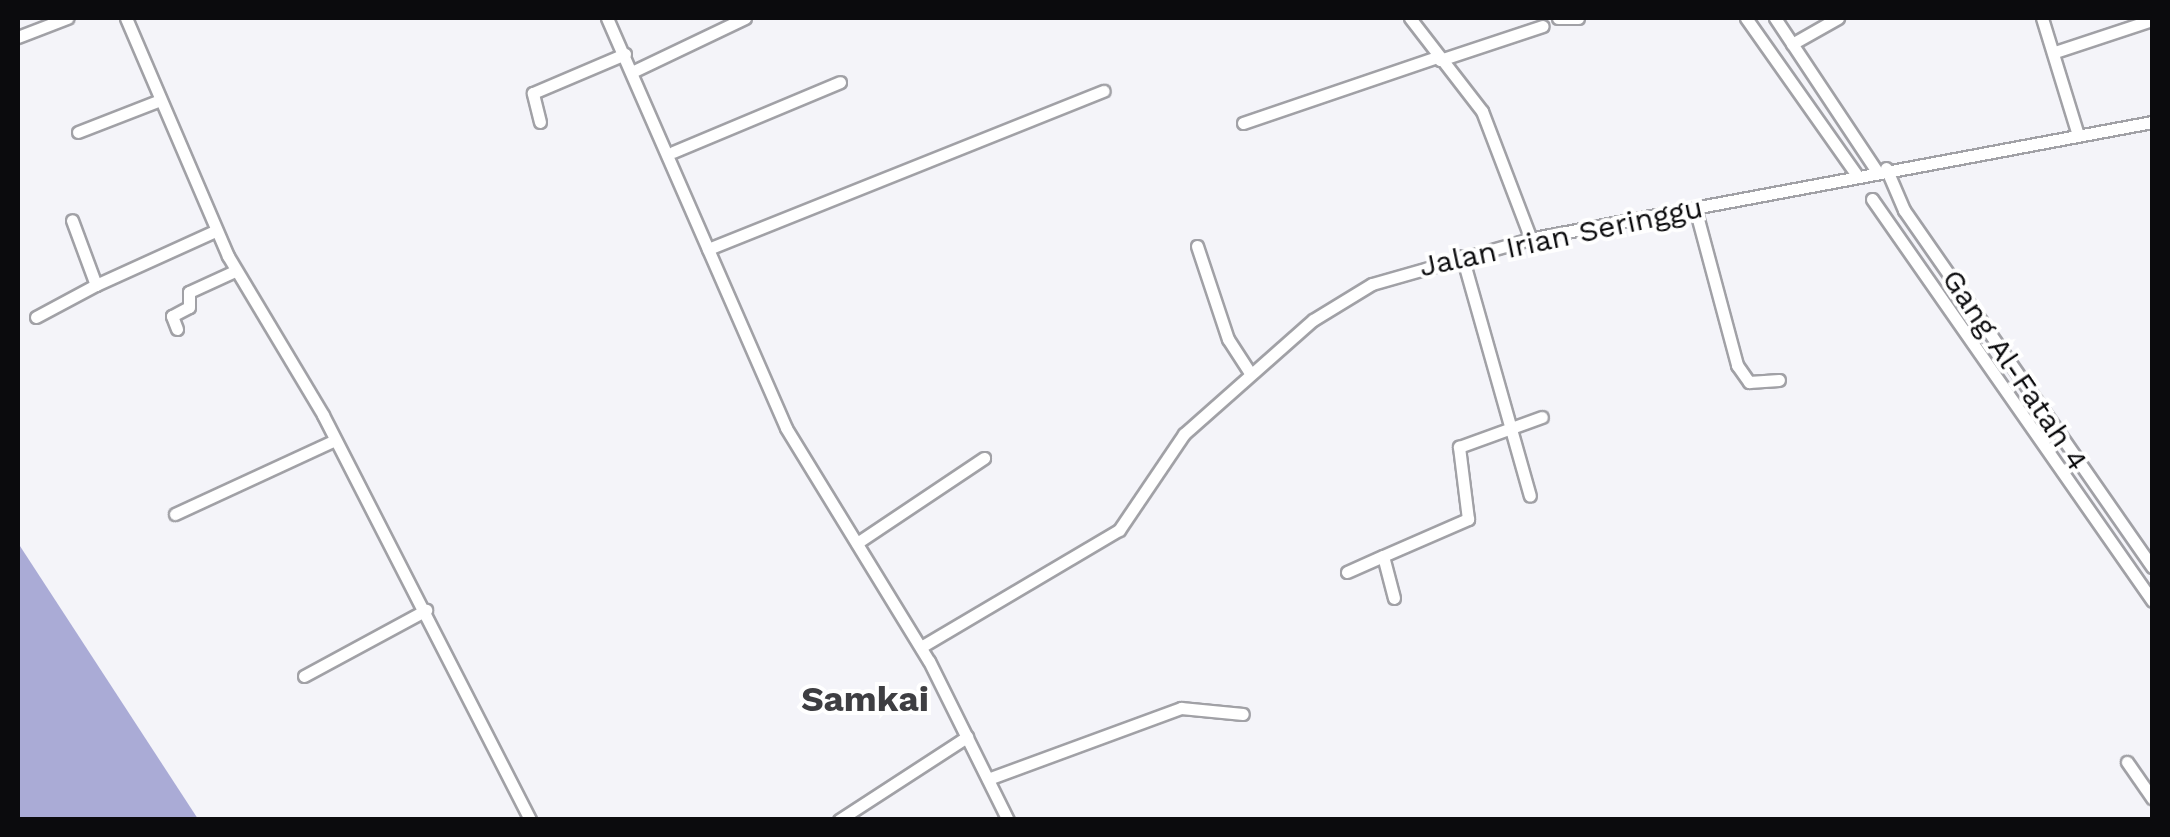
<!DOCTYPE html>
<html>
<head>
<meta charset="utf-8">
<style>
  body { margin:0 }
  #map { position:relative; width:2170px; height:837px; overflow:hidden; background:#f4f4f9; font-family:"Work Sans",sans-serif }
  div>[style] { position:absolute }
  [style*='--x'] { left:calc(var(--x)*1px); top:calc(var(--y)*1px); width:calc(var(--w)*1px); rotate:calc(var(--a)*1deg) }
  .water>* { inset:0; background:#aaabd6 }
  .roads { filter:drop-shadow(2px 0 #a1a1a6) drop-shadow(-2px 0 #a1a1a6) drop-shadow(0 2px #a1a1a6) drop-shadow(0 -2px #a1a1a6) }
  .minor>* { height:11px; margin:-5.5px; padding:0 5.5px; transform-origin:5.5px; border-radius:5.5px; background:#fff }
  span { translate:-50% -50%; white-space:nowrap; text-align:center; line-height:1.15; -webkit-text-stroke:8px #fff; paint-order:stroke }
  .street-label { font-size:30px; color:#0b0b0d }
  .quarter-label { font-size:35px; color:#3e3e42; font-weight:700 }
  .frame { position:absolute; inset:0; border:20px solid #0b0b0d; pointer-events:none }
</style>
</head>
<body>
<div id="map">
  <div class="water">
    <div style="clip-path:polygon(18px 543px,198px 819px,18px 819px)"></div>
  </div>
  <div class="roads">
    <div class="minor">
      <div style="--x:126;--y:18;--w:259;--a:66.8"></div>
      <div style="--x:228;--y:256;--w:185;--a:59.1"></div>
      <div style="--x:323;--y:415;--w:455;--a:62.9"></div>
      <div style="--x:607;--y:18;--w:447;--a:66.4"></div>
      <div style="--x:786;--y:428;--w:273;--a:58.5"></div>
      <div style="--x:929;--y:661;--w:178;--a:63.6"></div>
      <div style="--x:1410;--y:18;--w:118;--a:52.3"></div>
      <div style="--x:1482;--y:111;--w:137;--a:69.1"></div>
      <div style="--x:1558;--y:18;--w:20;--a:0"></div>
      <div style="--x:1746;--y:18;--w:191;--a:54.8"></div>
      <div style="--x:1775;--y:18;--w:182;--a:56.4"></div>
      <div style="--x:2042;--y:18;--w:122;--a:72.9"></div>
      <div style="--x:18;--y:37;--w:53;--a:-21.2"></div>
      <div style="--x:1792;--y:44;--w:53;--a:-29.5"></div>
      <div style="--x:2055;--y:52;--w:102;--a:-18.3"></div>
      <div style="--x:1440;--y:60;--w:108;--a:-18.3"></div>
      <div style="--x:634;--y:71;--w:123;--a:-25.5"></div>
      <div style="--x:540;--y:122;--w:30;--a:-104"></div>
      <div style="--x:533;--y:93;--w:100;--a:-23"></div>
      <div style="--x:1243;--y:123;--w:205;--a:-18.8"></div>
      <div style="--x:78;--y:132;--w:88;--a:-21.3"></div>
      <div style="--x:673;--y:152;--w:181;--a:-22.7"></div>
      <div style="--x:1886;--y:168;--w:46;--a:66.8"></div>
      <div style="--x:1904;--y:210;--w:435;--a:55.2"></div>
      <div style="--x:1872;--y:199;--w:490;--a:55.1"></div>
      <div style="--x:1695;--y:208;--w:163;--a:75"></div>
      <div style="--x:1737;--y:365;--w:21;--a:55"></div>
      <div style="--x:1749;--y:382;--w:30;--a:-4"></div>
      <div style="--x:1197;--y:246;--w:98;--a:71.6"></div>
      <div style="--x:1228;--y:339;--w:40;--a:57.1"></div>
      <div style="--x:708;--y:249;--w:426;--a:-21.8"></div>
      <div style="--x:1462;--y:256;--w:249;--a:74.2"></div>
      <div style="--x:96;--y:285;--w:131;--a:-24.4"></div>
      <div style="--x:36;--y:317;--w:68;--a:-28.1"></div>
      <div style="--x:96;--y:285;--w:69;--a:-110.3"></div>
      <div style="--x:177;--y:329;--w:14;--a:-111"></div>
      <div style="--x:172;--y:316;--w:19;--a:-28"></div>
      <div style="--x:189;--y:307;--w:15;--a:-90"></div>
      <div style="--x:189;--y:292;--w:51;--a:-24.5"></div>
      <div style="--x:175;--y:514;--w:176;--a:-24.8"></div>
      <div style="--x:857;--y:543;--w:153;--a:-33.8"></div>
      <div style="--x:1347;--y:572;--w:39;--a:-24"></div>
      <div style="--x:1394;--y:598;--w:43;--a:-104.7"></div>
      <div style="--x:1383;--y:556;--w:93;--a:-23.5"></div>
      <div style="--x:1468;--y:519;--w:73;--a:-97.1"></div>
      <div style="--x:1459;--y:447;--w:88;--a:-19.9"></div>
      <div style="--x:921;--y:647;--w:230;--a:-30.6"></div>
      <div style="--x:1119;--y:530;--w:116;--a:-55.9"></div>
      <div style="--x:1184;--y:434;--w:172;--a:-41.5"></div>
      <div style="--x:1313;--y:320;--w:69;--a:-31.4"></div>
      <div style="--x:1372;--y:284;--w:168;--a:-15.9"></div>
      <div style="--x:1534;--y:238;--w:629;--a:-10.63"></div>
      <div style="--x:304;--y:676;--w:139;--a:-28.4"></div>
      <div style="--x:2127;--y:762;--w:44;--a:55.2"></div>
      <div style="--x:988;--y:779;--w:206;--a:-20.2"></div>
      <div style="--x:1181;--y:708;--w:62;--a:5.5"></div>
      <div style="--x:839;--y:820;--w:153;--a:-33"></div>
    </div>
  </div>
  <div class="street-label">
    <span style="left:1561px;top:237px;rotate:-12deg">Jalan Irian Seringgu</span>
    <span style="left:2015px;top:370px;rotate:56deg">Gang Al-Fatah 4</span>
  </div>
  <div class="quarter-label">
    <span style="left:865px;top:699px">Samkai</span>
  </div>
  <div class="frame"></div>
</div>
</body>
</html>
